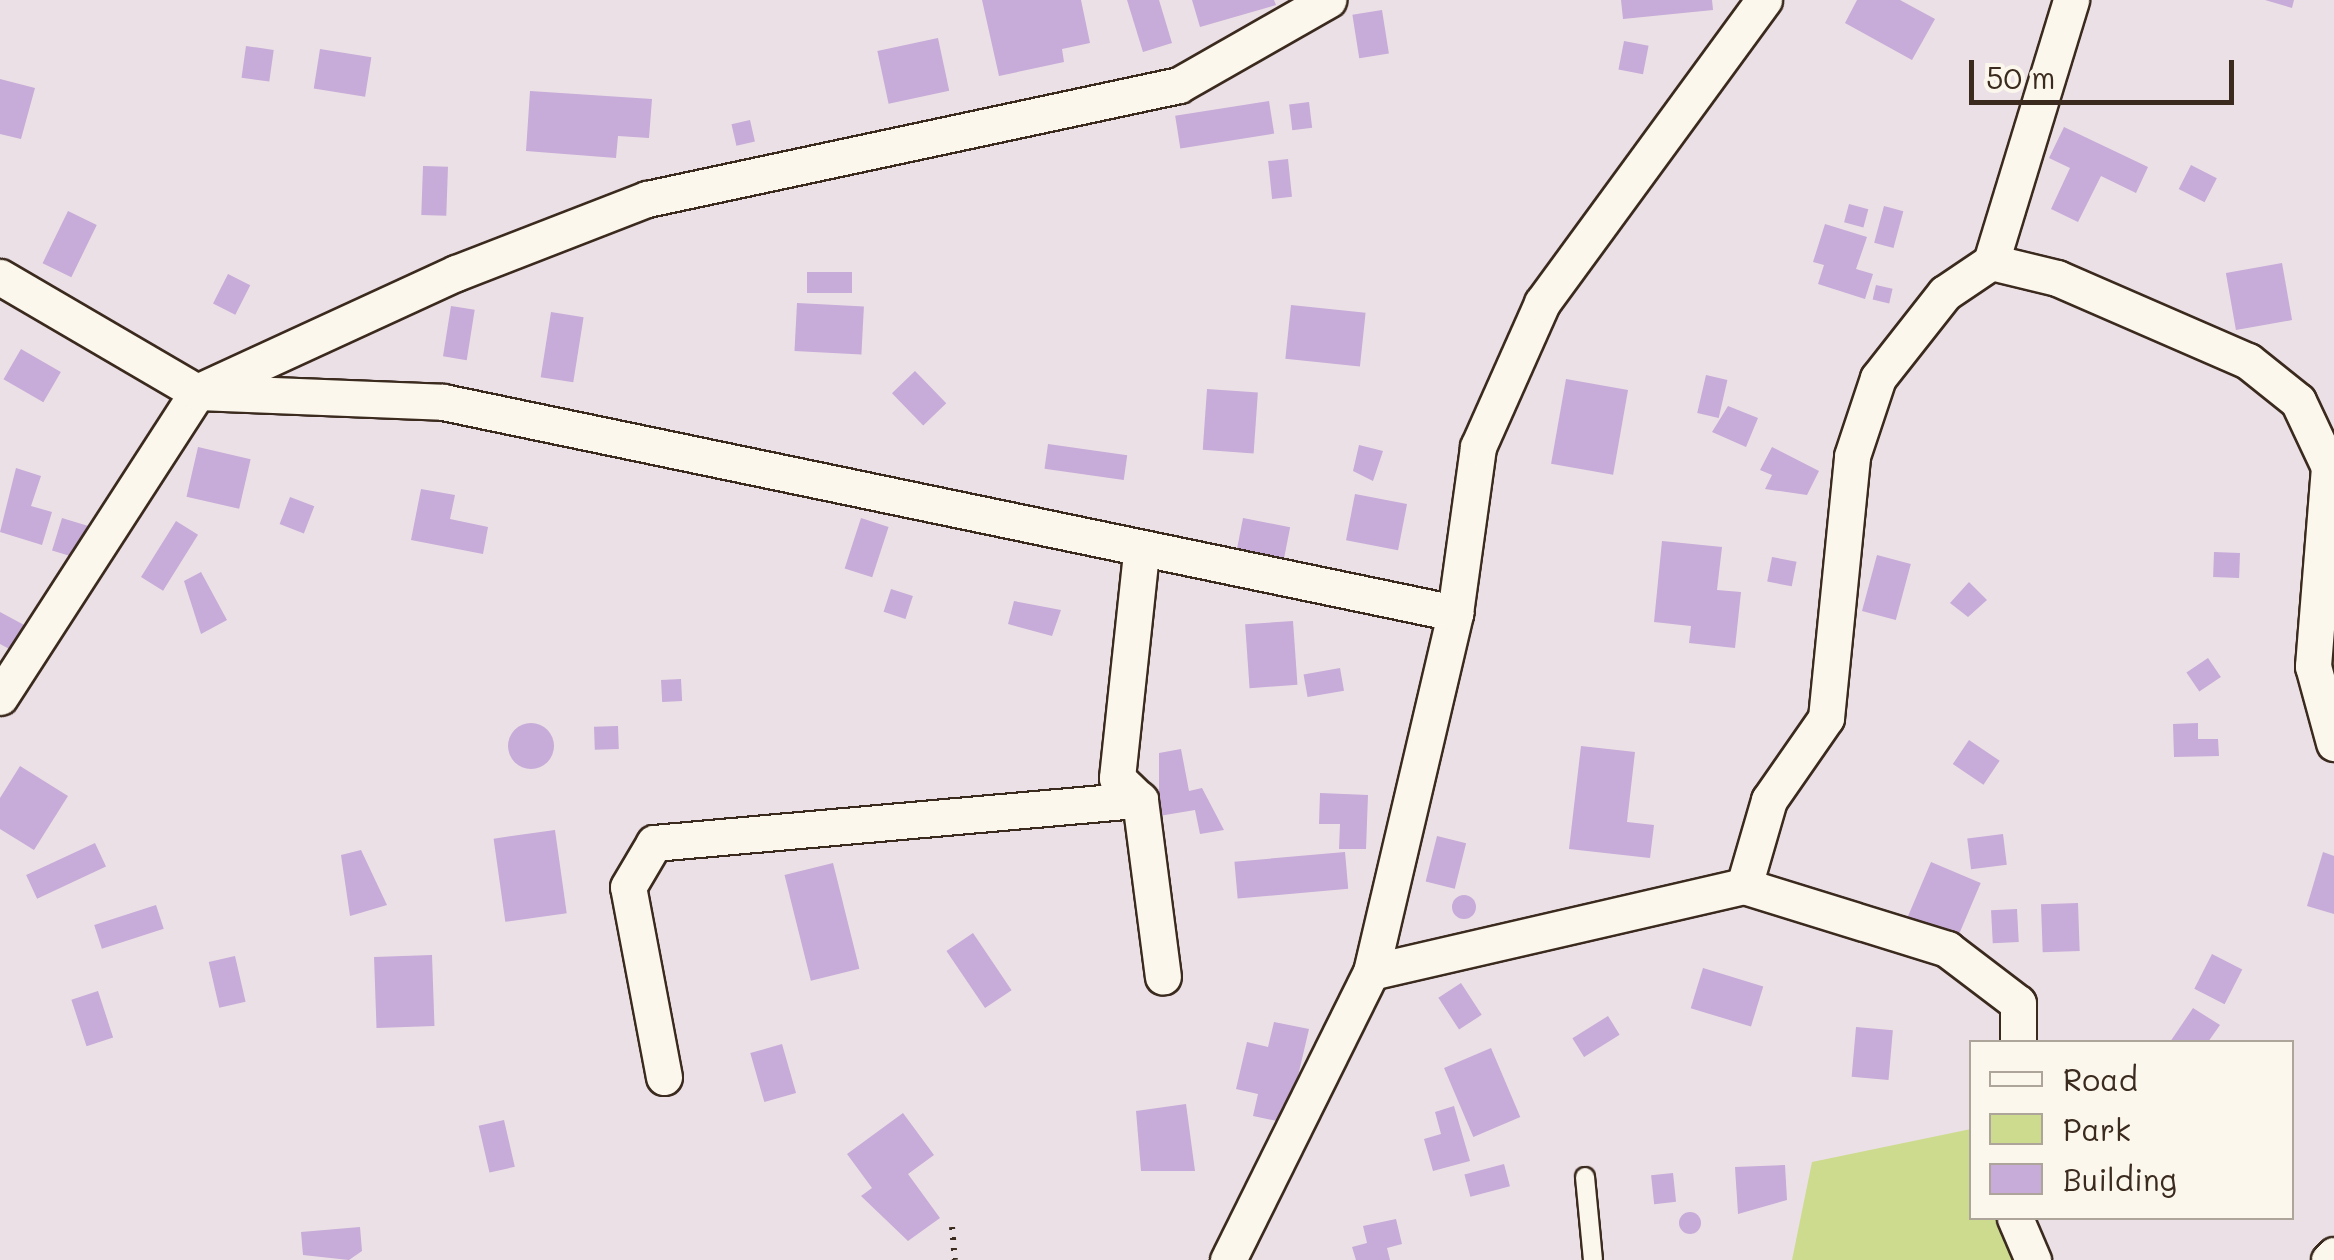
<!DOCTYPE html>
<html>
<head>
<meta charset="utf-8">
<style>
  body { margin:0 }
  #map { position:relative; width:2334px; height:1260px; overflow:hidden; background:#ebe0e6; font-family:Mali,sans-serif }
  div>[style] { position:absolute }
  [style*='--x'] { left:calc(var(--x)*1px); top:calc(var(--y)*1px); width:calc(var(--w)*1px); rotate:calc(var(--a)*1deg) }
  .green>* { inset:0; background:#cddb8e }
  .building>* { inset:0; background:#c7abd8; transform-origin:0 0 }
  .round { border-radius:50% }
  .path>* { height:6px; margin-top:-3px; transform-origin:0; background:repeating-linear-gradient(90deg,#3b2a1e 0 2.5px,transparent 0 10.5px) }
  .roads { filter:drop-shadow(2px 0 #3b2a1e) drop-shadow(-2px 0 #3b2a1e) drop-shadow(0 2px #3b2a1e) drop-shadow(0 -2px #3b2a1e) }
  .lane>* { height:18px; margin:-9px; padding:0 9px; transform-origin:9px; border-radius:9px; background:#fbf7ec }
  .street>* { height:35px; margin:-17.5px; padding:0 17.5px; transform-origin:17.5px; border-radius:17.5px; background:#fbf7ec }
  span { translate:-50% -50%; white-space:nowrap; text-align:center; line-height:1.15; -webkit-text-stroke:8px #fbf7ec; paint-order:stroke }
  .legend { position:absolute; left:1969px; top:1040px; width:325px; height:180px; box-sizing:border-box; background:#fbf7ec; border:2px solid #aea59a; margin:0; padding:12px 18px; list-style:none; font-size:30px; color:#3b2a1e }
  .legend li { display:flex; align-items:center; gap:20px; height:50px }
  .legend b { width:50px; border:2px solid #aea59a }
  .scale { position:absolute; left:1969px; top:60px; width:265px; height:45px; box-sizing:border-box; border:5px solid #3b2a1e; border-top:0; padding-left:12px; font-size:30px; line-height:35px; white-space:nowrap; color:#3b2a1e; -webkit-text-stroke:8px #fbf7ec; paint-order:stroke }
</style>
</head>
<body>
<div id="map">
  <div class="green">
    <div style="clip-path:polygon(1971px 1129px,1972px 1218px,2009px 1218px,2028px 1260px,1792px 1260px,1812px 1162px)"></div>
  </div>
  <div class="building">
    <div style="clip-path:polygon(982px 0,1081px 0,1090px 43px,1062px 49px,1064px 62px,999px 76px)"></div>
    <div style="clip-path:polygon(1127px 0,1159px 0,1172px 43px,1143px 52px)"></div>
    <div style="clip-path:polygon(1192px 0,1274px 0,1276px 5px,1200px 27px)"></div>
    <div style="clip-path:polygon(1621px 0,1712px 0,1713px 10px,1623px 19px)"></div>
    <div style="clip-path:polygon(1857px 0,1900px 0,1935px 19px,1912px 60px,1845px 23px)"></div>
    <div style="clip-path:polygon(2265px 0,2294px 0,2292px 8px)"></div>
    <div style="left:1382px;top:10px;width:44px;height:30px;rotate:81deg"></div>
    <div style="left:938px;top:38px;width:54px;height:62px;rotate:78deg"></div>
    <div style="left:1624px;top:41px;width:25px;height:29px;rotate:11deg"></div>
    <div style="left:246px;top:46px;width:28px;height:32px;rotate:8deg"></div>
    <div style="left:320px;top:49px;width:52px;height:40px;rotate:9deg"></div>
    <div style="clip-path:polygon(0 79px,35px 88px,21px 139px,0 134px)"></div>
    <div style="clip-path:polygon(530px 91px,652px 99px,649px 138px,618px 136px,616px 158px,526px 151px)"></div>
    <div style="left:1269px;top:101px;width:33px;height:95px;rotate:81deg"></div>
    <div style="left:1309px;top:102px;width:26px;height:20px;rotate:83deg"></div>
    <div style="left:750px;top:120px;width:22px;height:19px;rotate:77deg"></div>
    <div style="clip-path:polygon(2064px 127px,2148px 167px,2136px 193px,2101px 176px,2078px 222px,2051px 209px,2070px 168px,2049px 158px)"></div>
    <div style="left:1288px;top:159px;width:38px;height:20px;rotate:84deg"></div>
    <div style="left:2191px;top:165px;width:29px;height:27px;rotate:27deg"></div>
    <div style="left:423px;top:166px;width:25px;height:49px;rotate:2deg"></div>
    <div style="left:1849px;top:204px;width:20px;height:19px;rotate:15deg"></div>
    <div style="left:1884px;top:206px;width:20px;height:38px;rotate:15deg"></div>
    <div style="left:68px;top:211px;width:32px;height:58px;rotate:26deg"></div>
    <div style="clip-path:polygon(1825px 224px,1867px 237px,1856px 269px,1873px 274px,1865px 299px,1818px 284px,1824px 265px,1813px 262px)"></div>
    <div style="left:2282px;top:263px;width:58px;height:57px;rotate:80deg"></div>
    <div style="left:807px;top:272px;width:45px;height:21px"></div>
    <div style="left:228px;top:274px;width:25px;height:33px;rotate:27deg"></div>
    <div style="left:1876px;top:285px;width:17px;height:15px;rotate:13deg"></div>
    <div style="left:797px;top:303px;width:67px;height:48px;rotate:3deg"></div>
    <div style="left:1291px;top:305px;width:75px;height:54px;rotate:6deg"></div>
    <div style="left:451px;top:306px;width:24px;height:51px;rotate:9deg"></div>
    <div style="left:551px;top:312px;width:33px;height:66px;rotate:9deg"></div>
    <div style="left:21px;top:349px;width:46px;height:35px;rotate:30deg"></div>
    <div style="left:915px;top:371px;width:45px;height:32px;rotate:46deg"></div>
    <div style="left:1706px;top:375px;width:22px;height:39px;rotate:13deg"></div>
    <div style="left:1566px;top:379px;width:63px;height:86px;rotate:10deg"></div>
    <div style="left:1207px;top:389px;width:51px;height:61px;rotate:4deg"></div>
    <div style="clip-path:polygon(1728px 406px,1758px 418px,1746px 447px,1712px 432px)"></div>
    <div style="left:1048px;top:444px;width:80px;height:25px;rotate:8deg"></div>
    <div style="clip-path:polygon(1359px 445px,1383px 451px,1373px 481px,1353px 471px)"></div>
    <div style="left:198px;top:447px;width:54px;height:51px;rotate:13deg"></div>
    <div style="clip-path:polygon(1772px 447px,1819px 471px,1807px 495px,1765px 489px,1772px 475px,1760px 470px)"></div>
    <div style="clip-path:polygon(16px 468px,41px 476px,31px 506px,52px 512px,42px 545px,0 532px)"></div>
    <div style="clip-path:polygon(421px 489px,455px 495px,450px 519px,488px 527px,483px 554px,411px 540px)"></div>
    <div style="left:1355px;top:494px;width:53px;height:47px;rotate:11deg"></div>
    <div style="left:290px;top:497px;width:26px;height:29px;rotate:21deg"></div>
    <div style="left:62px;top:518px;width:30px;height:34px;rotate:17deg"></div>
    <div style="left:861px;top:518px;width:29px;height:53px;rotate:18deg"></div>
    <div style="left:1243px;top:518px;width:48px;height:32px;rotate:11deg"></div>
    <div style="left:176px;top:521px;width:26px;height:66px;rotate:32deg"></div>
    <div style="clip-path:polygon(1662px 541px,1722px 547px,1717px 590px,1741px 592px,1735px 648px,1689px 643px,1691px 626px,1654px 622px)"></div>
    <div style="left:2214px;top:552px;width:26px;height:25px;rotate:2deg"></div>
    <div style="left:1877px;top:555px;width:35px;height:58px;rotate:15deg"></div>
    <div style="left:1772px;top:557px;width:25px;height:25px;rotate:11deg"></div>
    <div style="clip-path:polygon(201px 572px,227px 620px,201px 634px,184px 581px)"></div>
    <div style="clip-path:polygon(1969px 582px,1987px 600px,1968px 617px,1950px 603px)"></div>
    <div style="left:891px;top:589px;width:23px;height:24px;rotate:18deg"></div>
    <div style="clip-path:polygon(1014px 601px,1061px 610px,1052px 636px,1008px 624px)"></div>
    <div style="clip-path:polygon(0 612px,26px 626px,13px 651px,0 644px)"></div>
    <div style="left:1293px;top:621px;width:64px;height:48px;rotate:86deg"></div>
    <div style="left:2208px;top:658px;width:23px;height:26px;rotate:56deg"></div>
    <div style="left:1340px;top:668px;width:23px;height:37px;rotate:80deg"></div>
    <div style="left:681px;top:679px;width:22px;height:20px;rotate:87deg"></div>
    <div style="clip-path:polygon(2198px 723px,2198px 739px,2218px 739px,2219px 756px,2174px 757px,2173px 724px)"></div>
    <div class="round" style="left:508px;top:723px;width:46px;height:46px"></div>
    <div style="left:618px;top:726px;width:23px;height:24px;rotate:88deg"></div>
    <div style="left:1969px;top:740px;width:37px;height:29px;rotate:34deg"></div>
    <div style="clip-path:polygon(1581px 746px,1635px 752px,1627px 822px,1654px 825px,1650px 858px,1569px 849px)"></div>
    <div style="clip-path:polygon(1181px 749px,1189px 791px,1202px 788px,1224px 830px,1200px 834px,1195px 810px,1159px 816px,1159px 753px)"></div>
    <div style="clip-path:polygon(20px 766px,68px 796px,34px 850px,0 829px,0 798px)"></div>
    <div style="clip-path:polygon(1320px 793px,1368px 795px,1366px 849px,1339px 849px,1340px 824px,1319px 824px)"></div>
    <div style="left:555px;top:830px;width:84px;height:62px;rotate:82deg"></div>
    <div style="left:2003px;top:834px;width:31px;height:36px;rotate:83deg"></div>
    <div style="left:1437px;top:836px;width:30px;height:47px;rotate:14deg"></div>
    <div style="left:95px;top:843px;width:26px;height:76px;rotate:65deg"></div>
    <div style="clip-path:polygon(361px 850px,387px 905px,350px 916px,341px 855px)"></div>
    <div style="left:1345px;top:852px;width:37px;height:111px;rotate:85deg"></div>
    <div style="clip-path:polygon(2323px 852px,2334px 856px,2334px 914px,2307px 906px)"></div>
    <div style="left:1931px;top:862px;width:54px;height:64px;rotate:23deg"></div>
    <div style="left:833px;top:863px;width:109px;height:50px;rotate:76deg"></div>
    <div class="round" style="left:1452px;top:895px;width:24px;height:24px"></div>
    <div style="left:2078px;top:903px;width:48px;height:37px;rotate:88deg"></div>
    <div style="left:156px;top:905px;width:25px;height:65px;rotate:72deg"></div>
    <div style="left:2017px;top:909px;width:33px;height:26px;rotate:87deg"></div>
    <div style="left:973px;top:933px;width:69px;height:32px;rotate:56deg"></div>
    <div style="left:2212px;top:954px;width:34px;height:39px;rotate:27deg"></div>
    <div style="left:432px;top:955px;width:71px;height:58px;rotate:88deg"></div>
    <div style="left:235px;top:956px;width:47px;height:27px;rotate:77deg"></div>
    <div style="left:1703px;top:968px;width:63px;height:42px;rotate:17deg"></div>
    <div style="left:1461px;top:983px;width:38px;height:27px;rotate:57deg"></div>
    <div style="left:98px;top:991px;width:49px;height:28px;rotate:72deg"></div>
    <div style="clip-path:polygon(2193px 1008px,2220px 1025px,2208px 1042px,2170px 1042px)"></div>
    <div style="left:1608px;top:1016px;width:22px;height:42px;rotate:58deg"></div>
    <div style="clip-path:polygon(1274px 1022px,1309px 1029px,1287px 1123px,1253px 1116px,1258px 1094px,1236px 1089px,1247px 1042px,1268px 1047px)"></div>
    <div style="left:1856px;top:1027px;width:37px;height:50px;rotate:5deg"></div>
    <div style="left:782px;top:1044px;width:51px;height:33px;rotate:74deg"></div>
    <div style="left:1491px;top:1048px;width:75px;height:51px;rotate:67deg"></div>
    <div style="clip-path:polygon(1186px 1104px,1195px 1171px,1141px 1171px,1136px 1111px)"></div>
    <div style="clip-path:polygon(1454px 1106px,1470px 1161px,1433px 1171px,1424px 1139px,1441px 1134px,1435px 1112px)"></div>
    <div style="clip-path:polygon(903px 1113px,934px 1155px,908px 1174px,940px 1218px,908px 1241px,861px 1196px,872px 1188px,847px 1154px)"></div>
    <div style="left:504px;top:1120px;width:48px;height:26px;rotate:77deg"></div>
    <div style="left:1504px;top:1164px;width:23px;height:41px;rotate:75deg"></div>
    <div style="clip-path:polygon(1785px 1165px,1787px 1200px,1738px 1214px,1735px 1167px)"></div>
    <div style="left:1673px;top:1173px;width:29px;height:22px;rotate:84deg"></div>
    <div class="round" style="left:1679px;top:1212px;width:22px;height:22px"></div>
    <div style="clip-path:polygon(1396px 1219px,1402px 1244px,1387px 1248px,1390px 1260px,1356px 1260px,1352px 1247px,1367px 1243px,1363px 1226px)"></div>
    <div style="clip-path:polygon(360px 1227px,362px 1251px,349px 1260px,303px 1255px,301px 1232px)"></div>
  </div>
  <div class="path">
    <div style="--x:952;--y:1227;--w:33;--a:85"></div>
  </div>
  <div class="roads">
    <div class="lane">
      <div style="--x:1585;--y:1177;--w:83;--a:84.5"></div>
    </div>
    <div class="street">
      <div style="--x:1991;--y:262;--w:68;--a:13.6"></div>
      <div style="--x:2057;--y:278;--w:208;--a:23.5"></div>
      <div style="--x:2248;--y:361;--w:64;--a:38.7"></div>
      <div style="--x:2298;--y:401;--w:73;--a:64.8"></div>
      <div style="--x:2329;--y:467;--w:200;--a:94.6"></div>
      <div style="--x:2313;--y:666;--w:80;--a:74.7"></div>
      <div style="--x:0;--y:277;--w:228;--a:30.3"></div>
      <div style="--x:197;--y:392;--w:246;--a:2.3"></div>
      <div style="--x:443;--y:402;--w:1034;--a:11.78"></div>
      <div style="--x:1141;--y:553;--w:226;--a:96.1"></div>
      <div style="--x:1117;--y:778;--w:32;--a:44"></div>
      <div style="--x:1140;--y:800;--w:178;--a:82.6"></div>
      <div style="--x:0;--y:697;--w:363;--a:-57.1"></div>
      <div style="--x:197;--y:392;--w:285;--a:-24.7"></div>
      <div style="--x:456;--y:273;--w:205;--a:-21.2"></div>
      <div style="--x:647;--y:199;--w:544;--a:-12.09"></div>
      <div style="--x:1179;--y:85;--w:172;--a:-29.7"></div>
      <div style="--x:1744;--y:886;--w:213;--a:17.2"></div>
      <div style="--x:1947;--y:949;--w:89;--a:37.3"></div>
      <div style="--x:2018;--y:1003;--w:39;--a:90"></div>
      <div style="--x:1371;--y:972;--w:383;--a:-13"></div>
      <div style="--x:1744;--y:886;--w:90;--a:-73.8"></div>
      <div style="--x:1769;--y:800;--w:100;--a:-55.2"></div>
      <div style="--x:1826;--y:718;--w:263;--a:-84.3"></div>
      <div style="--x:1852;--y:456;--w:82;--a:-71.6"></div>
      <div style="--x:1878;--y:378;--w:108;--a:-51.8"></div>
      <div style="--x:1945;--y:293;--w:55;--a:-34"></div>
      <div style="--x:1991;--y:262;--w:274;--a:-73"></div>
      <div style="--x:664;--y:1077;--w:193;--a:-100.7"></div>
      <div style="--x:628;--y:887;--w:51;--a:-59.4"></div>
      <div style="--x:654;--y:843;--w:488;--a:-5.1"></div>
      <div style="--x:2015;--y:1218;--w:46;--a:66.8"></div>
      <div style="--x:1228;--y:1260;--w:322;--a:-63.6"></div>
      <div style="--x:1371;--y:972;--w:369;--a:-76.8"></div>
      <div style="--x:1455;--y:613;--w:168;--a:-82.1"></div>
      <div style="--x:1478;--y:447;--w:158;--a:-66"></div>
      <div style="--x:1542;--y:303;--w:376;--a:-53.8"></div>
      <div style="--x:2329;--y:1260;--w:7;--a:-45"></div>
    </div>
  </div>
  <ul class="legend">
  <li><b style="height:12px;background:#fbf7ec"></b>Road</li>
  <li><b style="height:28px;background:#cddb8e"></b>Park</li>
  <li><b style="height:28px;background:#c7abd8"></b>Building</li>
  </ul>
  <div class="scale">50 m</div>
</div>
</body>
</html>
